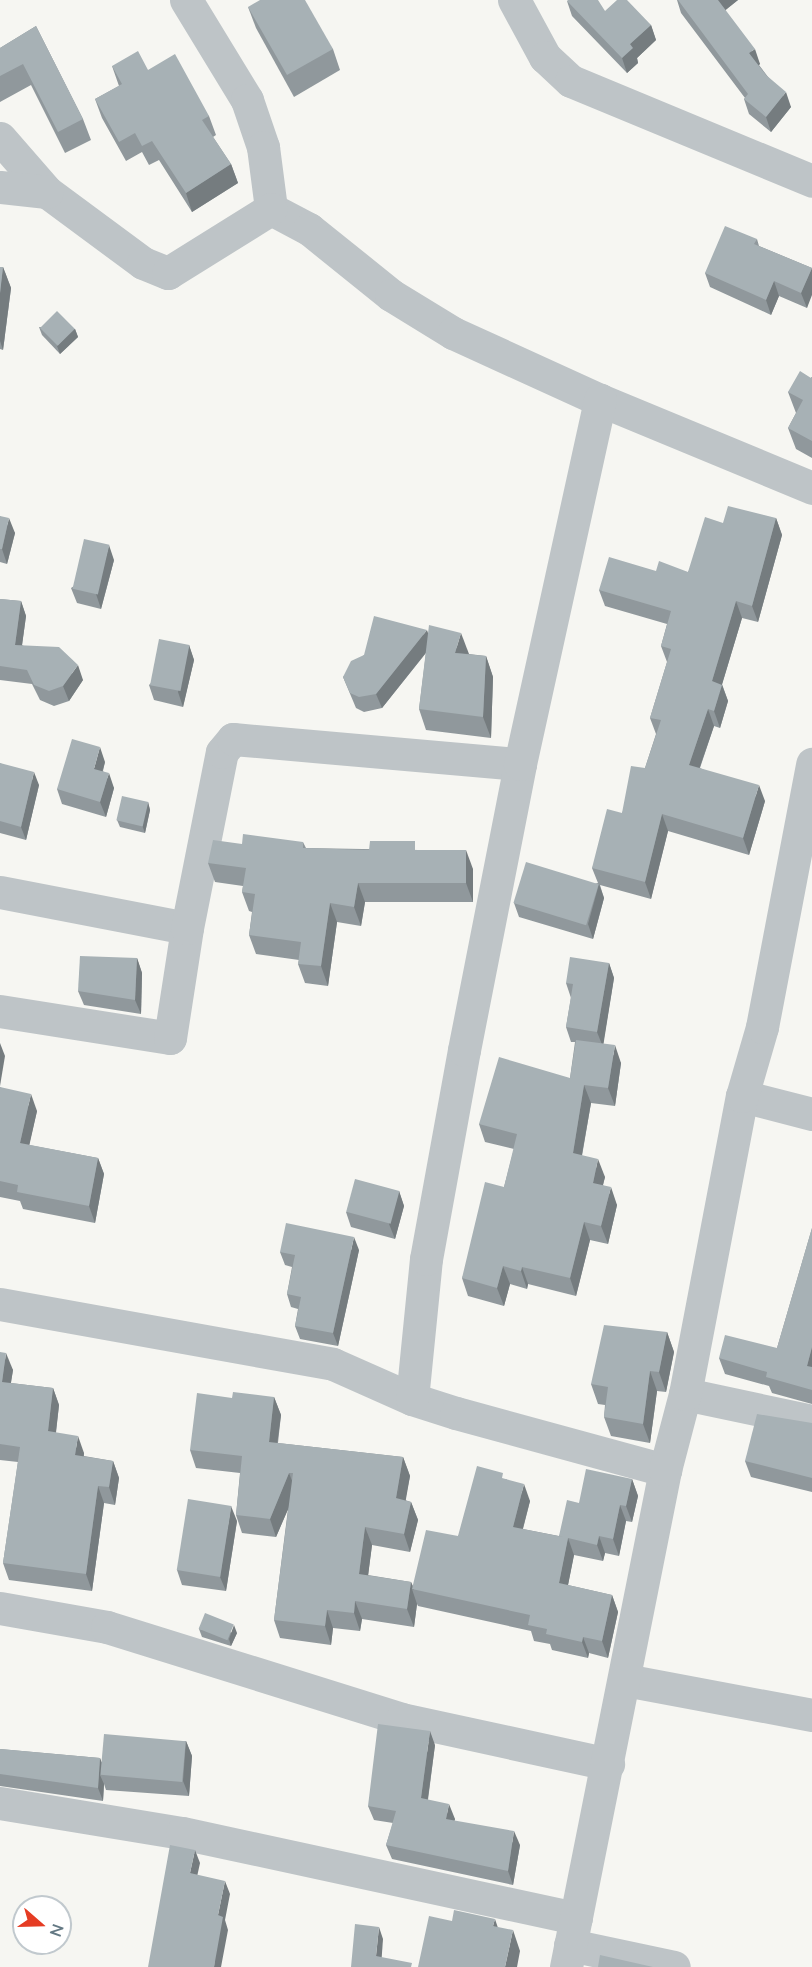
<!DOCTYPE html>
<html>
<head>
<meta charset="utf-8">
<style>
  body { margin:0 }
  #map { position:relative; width:812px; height:1967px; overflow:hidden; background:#f6f6f2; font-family:Mulish,sans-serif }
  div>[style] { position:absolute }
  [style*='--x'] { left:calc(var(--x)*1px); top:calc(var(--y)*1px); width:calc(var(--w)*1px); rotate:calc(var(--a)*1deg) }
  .minor>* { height:33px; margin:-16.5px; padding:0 16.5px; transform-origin:16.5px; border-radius:16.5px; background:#bec4c7 }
  .wall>* { inset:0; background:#90989c }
  .shaded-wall>* { inset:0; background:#757c7f }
  .building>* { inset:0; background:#a7b1b5; transform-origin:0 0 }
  span { translate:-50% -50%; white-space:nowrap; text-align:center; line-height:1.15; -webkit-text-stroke:6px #fff; paint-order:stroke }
  .north { position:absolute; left:12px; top:1895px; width:60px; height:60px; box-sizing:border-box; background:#fff; border:2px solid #c1c9ce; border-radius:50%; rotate:110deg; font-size:16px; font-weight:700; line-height:24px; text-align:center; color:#647984 }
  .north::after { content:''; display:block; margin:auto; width:21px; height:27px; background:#e53c23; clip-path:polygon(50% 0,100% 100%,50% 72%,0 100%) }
</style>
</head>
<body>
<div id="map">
  <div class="minor">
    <div style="--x:186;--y:0;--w:117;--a:58.6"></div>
    <div style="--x:247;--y:100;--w:50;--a:71.2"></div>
    <div style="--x:263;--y:147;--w:63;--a:82.6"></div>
    <div style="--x:271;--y:209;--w:43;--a:27.8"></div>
    <div style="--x:309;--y:229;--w:105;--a:38.8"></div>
    <div style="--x:391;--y:295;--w:73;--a:31.5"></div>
    <div style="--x:453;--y:333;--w:162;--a:24.5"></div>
    <div style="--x:600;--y:400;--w:230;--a:22.5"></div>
    <div style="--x:514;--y:0;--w:65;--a:61.5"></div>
    <div style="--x:545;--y:57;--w:35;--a:43"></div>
    <div style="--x:571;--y:81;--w:261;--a:22.5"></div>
    <div style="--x:0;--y:138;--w:72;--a:49"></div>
    <div style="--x:47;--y:192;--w:119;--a:36.5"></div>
    <div style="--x:143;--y:263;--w:27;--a:22"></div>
    <div style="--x:168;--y:273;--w:121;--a:-31.9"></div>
    <div style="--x:0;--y:187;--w:47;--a:6.1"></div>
    <div style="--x:0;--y:892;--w:190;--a:10.9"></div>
    <div style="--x:0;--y:1011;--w:172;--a:9"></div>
    <div style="--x:170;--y:1038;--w:111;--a:-81.2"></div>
    <div style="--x:187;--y:928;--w:179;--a:-78.8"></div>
    <div style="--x:222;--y:752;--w:17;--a:-50"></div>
    <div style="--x:233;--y:739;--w:288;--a:5"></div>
    <div style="--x:742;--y:1096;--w:72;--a:14.4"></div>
    <div style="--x:0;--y:1304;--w:338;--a:10.2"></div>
    <div style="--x:333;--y:1364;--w:86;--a:23.9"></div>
    <div style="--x:412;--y:1399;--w:46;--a:17.7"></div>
    <div style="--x:456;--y:1413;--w:217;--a:15.3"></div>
    <div style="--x:685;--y:1394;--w:130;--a:12"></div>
    <div style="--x:412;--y:1399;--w:141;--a:-84.3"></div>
    <div style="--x:426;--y:1259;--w:212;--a:-79.7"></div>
    <div style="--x:464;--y:1050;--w:291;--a:-78.9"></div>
    <div style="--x:520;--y:764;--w:373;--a:-77.6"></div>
    <div style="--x:0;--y:1608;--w:109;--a:10.1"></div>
    <div style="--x:107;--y:1627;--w:309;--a:17.3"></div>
    <div style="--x:402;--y:1719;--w:211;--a:12.3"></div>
    <div style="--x:625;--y:1680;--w:190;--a:10.6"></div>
    <div style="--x:0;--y:1803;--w:184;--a:9.4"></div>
    <div style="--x:182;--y:1833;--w:403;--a:12.2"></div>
    <div style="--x:570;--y:1945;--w:106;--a:11.9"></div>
    <div style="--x:566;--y:1967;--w:507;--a:-78.73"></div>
    <div style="--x:665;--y:1470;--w:79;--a:-75.3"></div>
    <div style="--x:685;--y:1394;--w:303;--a:-79.2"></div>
    <div style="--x:742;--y:1096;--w:72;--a:-73.8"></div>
    <div style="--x:762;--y:1027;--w:268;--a:-79.2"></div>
  </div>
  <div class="wall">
    <div style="clip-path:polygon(677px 0,738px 0,725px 10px,760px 64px,759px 65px,791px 107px,771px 132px,749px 114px,744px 99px,745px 98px,681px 13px)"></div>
    <div style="clip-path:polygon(567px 1px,605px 11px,651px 25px,656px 40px,637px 58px,638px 63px,627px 73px,572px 16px)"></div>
    <div style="clip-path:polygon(248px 7px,333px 49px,340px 70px,294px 97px,256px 28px)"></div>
    <div style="clip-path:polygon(36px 26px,83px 119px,91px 140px,65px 153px,31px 85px,0 102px,0 48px)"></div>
    <div style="clip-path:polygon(112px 66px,148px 70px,209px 116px,216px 135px,213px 137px,231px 164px,238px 183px,192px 212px,159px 160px,149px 165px,142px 152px,126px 161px,102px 118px,95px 99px,119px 86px)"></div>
    <div style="clip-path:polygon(757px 239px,759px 246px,812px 268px,807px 308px,779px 296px,771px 315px,710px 287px,705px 273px)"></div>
    <div style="clip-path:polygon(0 267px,3px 267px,11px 288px,3px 350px,0 349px)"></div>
    <div style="clip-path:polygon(39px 327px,75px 329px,78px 337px,60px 354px,42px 335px)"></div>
    <div style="clip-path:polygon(812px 377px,812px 458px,796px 449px,788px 428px,796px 413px,788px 392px)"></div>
    <div style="clip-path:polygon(0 516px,15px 533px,7px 564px,0 562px)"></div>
    <div style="clip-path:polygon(776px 518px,782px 535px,758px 622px,742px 618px,722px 684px,728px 701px,720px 728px,714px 726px,700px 768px,765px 801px,749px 855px,668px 831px,651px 899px,600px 885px,604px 898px,593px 939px,519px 917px,514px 903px,598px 883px,592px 868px,622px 813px,645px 768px,656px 734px,650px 718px,667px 662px,661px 646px,667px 624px,605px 606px,599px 590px,656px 571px,688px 572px,723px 523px)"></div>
    <div style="clip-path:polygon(114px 560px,101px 609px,77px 603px,71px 588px)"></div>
    <div style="clip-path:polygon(0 599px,21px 601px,26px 616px,22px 645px,83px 680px,69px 701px,54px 706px,40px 700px,32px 684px,0 680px)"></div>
    <div style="clip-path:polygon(428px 633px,469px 654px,486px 656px,493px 677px,491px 738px,426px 730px,419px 709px,426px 653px,382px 708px,364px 712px,356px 708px,343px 677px,364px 655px)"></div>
    <div style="clip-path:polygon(189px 645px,194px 660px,183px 707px,154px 700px,149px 685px)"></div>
    <div style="clip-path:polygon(105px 762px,103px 771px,114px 788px,106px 817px,62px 804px,57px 789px)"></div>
    <div style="clip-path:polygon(0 763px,39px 785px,26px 840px,0 833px)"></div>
    <div style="clip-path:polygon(148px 802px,150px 810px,145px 833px,120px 827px,117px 820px)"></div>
    <div style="clip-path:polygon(303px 842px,306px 848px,419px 850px,473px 869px,473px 902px,365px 902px,361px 926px,337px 922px,328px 986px,305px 983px,298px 964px,299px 960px,256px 954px,249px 935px,252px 912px,249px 911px,242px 892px,243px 886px,215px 882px,208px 863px)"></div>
    <div style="clip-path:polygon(137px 958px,142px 973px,141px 1014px,84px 1005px,78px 991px)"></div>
    <div style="clip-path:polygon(609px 963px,614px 978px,603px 1044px,621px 1063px,615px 1106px,591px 1103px,582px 1156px,605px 1177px,603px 1185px,617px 1205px,608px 1244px,590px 1240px,576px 1296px,528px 1284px,527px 1289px,510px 1284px,504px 1306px,468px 1296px,462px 1278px,504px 1187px,514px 1149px,485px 1142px,479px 1124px,570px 1078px,575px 1042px,571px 1042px,566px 1027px,571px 998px,566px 983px)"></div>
    <div style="clip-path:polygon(0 1087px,37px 1111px,29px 1145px,98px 1158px,104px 1174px,95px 1223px,23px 1209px,20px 1201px,0 1197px)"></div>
    <div style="clip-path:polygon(399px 1191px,404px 1206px,395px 1239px,351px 1227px,346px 1212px)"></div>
    <div style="clip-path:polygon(812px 1228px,812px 1404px,772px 1393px,769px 1386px,725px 1374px,719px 1358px,777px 1348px)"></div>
    <div style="clip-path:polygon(359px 1250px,338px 1346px,300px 1339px,295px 1326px,298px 1309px,291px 1307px,287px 1294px,292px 1267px,285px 1265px,280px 1252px)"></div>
    <div style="clip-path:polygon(667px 1332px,674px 1352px,666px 1392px,657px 1391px,650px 1443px,611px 1436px,604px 1417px,605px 1405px,598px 1404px,591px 1384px)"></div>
    <div style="clip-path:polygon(0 1352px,13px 1370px,11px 1383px,53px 1388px,59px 1405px,56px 1433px,84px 1453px,84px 1456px,113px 1461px,119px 1478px,115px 1505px,104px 1503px,92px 1591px,9px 1580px,3px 1563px,18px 1462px,0 1460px)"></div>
    <div style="clip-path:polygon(274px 1397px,281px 1415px,278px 1443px,403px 1457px,410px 1476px,405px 1500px,411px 1502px,418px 1520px,410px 1552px,372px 1545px,368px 1575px,411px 1582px,413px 1586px,458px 1536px,506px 1479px,530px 1501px,523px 1529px,559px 1536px,579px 1503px,632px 1479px,638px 1496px,632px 1522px,626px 1521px,619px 1556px,605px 1553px,603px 1561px,574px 1555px,568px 1585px,612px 1595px,618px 1612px,608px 1658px,589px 1653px,588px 1658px,552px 1650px,550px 1644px,534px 1641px,531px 1631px,418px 1606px,417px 1604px,414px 1627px,362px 1619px,360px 1631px,333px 1628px,331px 1645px,280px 1638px,274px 1620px,288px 1509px,276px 1537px,242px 1533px,236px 1515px,240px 1473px,196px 1468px,190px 1450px,232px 1398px)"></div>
    <div style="clip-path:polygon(812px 1423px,812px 1492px,751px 1477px,745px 1461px)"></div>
    <div style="clip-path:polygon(237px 1521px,226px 1591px,182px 1585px,177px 1570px)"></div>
    <div style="clip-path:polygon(199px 1629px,237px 1633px,231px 1646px,202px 1637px)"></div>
    <div style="clip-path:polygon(186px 1741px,192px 1756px,189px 1796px,106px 1790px,104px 1784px,103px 1801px,0 1786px,0 1749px,100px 1758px,101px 1762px)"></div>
    <div style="clip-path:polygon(435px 1745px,428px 1800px,455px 1819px,454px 1821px,520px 1845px,513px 1885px,392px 1859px,386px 1845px,393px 1823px,374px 1820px,368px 1806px)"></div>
  </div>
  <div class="shaded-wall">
    <div style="clip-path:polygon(717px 0,738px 0,722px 13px)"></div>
    <div style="clip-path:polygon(651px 25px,656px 40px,637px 58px,638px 63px,627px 73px,622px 58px,630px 44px)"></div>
    <div style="clip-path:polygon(755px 49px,760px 64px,755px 68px,749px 53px)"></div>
    <div style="clip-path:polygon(786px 92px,791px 107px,771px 132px,766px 117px)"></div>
    <div style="clip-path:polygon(231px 164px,238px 183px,192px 212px,186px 193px)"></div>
    <div style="clip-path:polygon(3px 267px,11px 288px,3px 350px,0 341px,0 293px)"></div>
    <div style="clip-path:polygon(812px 268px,812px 295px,807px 308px,801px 293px)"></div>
    <div style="clip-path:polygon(774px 281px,779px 296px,771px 315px,766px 300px)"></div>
    <div style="clip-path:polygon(75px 329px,78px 337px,60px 354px,57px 346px)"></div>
    <div style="clip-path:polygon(9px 518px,15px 533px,7px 564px,2px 549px)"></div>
    <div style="clip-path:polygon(776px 518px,782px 535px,758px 622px,752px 606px)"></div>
    <div style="clip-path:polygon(109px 545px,114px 560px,101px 609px,96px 594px)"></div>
    <div style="clip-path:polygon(21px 601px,26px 616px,20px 660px,15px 645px)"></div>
    <div style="clip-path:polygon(736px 601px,742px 618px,718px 698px,712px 681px)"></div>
    <div style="clip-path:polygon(427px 630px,432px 645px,382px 708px,376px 694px)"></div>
    <div style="clip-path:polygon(461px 633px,469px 654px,455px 653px)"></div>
    <div style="clip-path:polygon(189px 645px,194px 660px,183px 707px,178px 692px)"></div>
    <div style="clip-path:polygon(486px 656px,493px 677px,491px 738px,483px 717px)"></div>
    <div style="clip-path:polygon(78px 665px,83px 680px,69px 701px,63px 686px)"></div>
    <div style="clip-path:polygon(722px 685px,728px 701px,720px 728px,714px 711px)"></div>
    <div style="clip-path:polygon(708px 709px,714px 726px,695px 781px,689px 765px)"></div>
    <div style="clip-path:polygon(100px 747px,105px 762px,99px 783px,94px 769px)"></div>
    <div style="clip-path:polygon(34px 772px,39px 785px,26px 840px,21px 827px)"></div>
    <div style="clip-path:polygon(109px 773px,114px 788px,106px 817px,100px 802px)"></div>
    <div style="clip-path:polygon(759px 785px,765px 801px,749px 855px,743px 838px)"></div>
    <div style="clip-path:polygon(148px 802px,150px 810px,145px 833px,142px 825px)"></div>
    <div style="clip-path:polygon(662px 814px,668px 831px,651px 899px,645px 882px)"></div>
    <div style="clip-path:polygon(466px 850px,473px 869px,473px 902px,466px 883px)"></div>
    <div style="clip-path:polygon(358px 883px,365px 902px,361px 926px,354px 907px)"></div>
    <div style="clip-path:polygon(599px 884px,604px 898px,593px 939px,588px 924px)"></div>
    <div style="clip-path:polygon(330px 903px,337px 922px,328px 986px,321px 966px)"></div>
    <div style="clip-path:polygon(137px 958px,142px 973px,141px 1014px,135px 1000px)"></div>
    <div style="clip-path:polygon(609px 963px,614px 978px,603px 1047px,597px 1032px)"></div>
    <div style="clip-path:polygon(0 1043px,5px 1056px,0 1086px)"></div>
    <div style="clip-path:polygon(615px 1045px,621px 1063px,615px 1106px,608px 1088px)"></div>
    <div style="clip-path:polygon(584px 1085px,591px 1103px,579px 1171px,573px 1153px)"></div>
    <div style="clip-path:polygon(31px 1094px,37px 1111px,26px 1160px,20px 1143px)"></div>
    <div style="clip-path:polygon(98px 1158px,104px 1174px,95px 1223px,89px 1206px)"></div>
    <div style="clip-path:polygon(598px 1159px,605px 1177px,599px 1200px,593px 1183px)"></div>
    <div style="clip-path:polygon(611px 1187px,617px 1205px,608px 1244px,601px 1226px)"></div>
    <div style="clip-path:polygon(399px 1191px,404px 1206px,395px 1239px,389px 1224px)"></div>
    <div style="clip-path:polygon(584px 1222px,590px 1240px,576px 1296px,570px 1278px)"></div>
    <div style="clip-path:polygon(354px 1237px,359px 1250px,338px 1346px,333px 1333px)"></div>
    <div style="clip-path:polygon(503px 1266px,510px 1284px,504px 1306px,497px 1288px)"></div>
    <div style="clip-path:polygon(522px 1267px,528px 1284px,527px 1289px,521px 1271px)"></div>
    <div style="clip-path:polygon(667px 1332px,674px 1352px,666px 1392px,659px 1372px)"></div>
    <div style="clip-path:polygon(812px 1347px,812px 1381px,807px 1366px)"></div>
    <div style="clip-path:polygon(6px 1353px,13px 1370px,8px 1399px,2px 1382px)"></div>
    <div style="clip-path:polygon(650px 1371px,657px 1391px,650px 1443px,643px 1424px)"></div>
    <div style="clip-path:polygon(53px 1388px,59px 1405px,54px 1448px,48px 1431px)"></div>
    <div style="clip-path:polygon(274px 1397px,281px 1415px,275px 1460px,269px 1442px)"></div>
    <div style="clip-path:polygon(78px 1436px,84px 1453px,81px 1472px,75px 1455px)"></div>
    <div style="clip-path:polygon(403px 1457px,410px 1476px,403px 1516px,396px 1498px)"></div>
    <div style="clip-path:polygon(113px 1461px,119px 1478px,115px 1505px,109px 1487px)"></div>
    <div style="clip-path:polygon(289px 1473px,296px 1491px,276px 1537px,270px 1519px)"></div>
    <div style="clip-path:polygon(632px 1479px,638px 1496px,632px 1522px,626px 1506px)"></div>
    <div style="clip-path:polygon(524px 1484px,530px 1501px,519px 1543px,513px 1527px)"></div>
    <div style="clip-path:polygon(98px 1486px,104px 1503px,92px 1591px,86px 1574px)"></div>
    <div style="clip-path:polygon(411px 1502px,418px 1520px,410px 1552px,404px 1534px)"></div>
    <div style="clip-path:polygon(620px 1505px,626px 1521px,619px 1556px,613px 1539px)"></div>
    <div style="clip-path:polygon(231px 1506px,237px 1521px,226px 1591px,220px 1577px)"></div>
    <div style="clip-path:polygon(365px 1527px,372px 1545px,366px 1592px,359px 1574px)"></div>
    <div style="clip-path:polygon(599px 1536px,605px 1553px,603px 1561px,597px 1545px)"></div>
    <div style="clip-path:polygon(568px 1538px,574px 1555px,565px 1600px,559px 1583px)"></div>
    <div style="clip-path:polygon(411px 1582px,414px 1590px,412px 1589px,417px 1604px,414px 1627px,407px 1609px)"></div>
    <div style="clip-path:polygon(612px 1595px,618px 1612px,608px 1658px,602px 1641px)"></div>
    <div style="clip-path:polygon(355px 1601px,362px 1619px,360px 1631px,354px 1613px)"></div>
    <div style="clip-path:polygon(327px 1610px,333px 1628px,331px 1645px,325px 1626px)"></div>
    <div style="clip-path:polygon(234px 1625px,237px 1633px,231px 1646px,229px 1639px)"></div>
    <div style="clip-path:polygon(583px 1637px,589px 1653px,588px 1658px,582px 1642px)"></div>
    <div style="clip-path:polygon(430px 1731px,435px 1745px,426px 1812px,421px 1798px)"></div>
    <div style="clip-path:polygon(186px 1741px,192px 1756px,189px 1796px,183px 1781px)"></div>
    <div style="clip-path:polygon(100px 1758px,105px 1771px,100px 1775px,104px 1784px,103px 1801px,98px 1788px)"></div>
    <div style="clip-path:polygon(449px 1804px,455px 1819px,451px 1834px,446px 1819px)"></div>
    <div style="clip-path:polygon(514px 1831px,520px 1845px,513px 1885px,508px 1871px)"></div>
    <div style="clip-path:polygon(195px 1850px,200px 1863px,195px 1886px,190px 1873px)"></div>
    <div style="clip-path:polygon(225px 1881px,230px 1894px,225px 1920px,228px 1930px,221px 1967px,214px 1967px,218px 1915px)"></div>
    <div style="clip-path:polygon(495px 1919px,502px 1940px,493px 1926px)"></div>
    <div style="clip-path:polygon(379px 1927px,383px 1939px,381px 1967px,376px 1956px)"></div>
    <div style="clip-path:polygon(513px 1930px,520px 1951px,517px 1967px,505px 1967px)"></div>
  </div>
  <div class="building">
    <div style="clip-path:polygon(260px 0,305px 0,333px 49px,287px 75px,248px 7px)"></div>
    <div style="clip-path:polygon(568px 0,598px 0,605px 11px,617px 0,627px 0,651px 25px,630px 44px,633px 48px,622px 58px,567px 1px)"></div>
    <div style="clip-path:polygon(678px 0,718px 0,755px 49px,749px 53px,766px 75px,786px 92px,766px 117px,744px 99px,748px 94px)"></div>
    <div style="clip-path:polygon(36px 26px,83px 119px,58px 132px,23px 64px,0 76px,0 48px)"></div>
    <div style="clip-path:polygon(138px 51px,148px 70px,175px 54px,209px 116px,202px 120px,231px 164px,186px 193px,152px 141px,142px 146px,135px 133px,119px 142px,95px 99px,122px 84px,112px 66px)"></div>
    <div style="clip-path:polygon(725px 226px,757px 239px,754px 244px,812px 268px,801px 293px,774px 281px,766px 300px,705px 273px)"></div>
    <div style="clip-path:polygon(0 267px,3px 267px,0 293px)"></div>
    <div style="left:57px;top:311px;width:25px;height:24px;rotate:45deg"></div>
    <div style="clip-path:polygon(800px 371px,811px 378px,812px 377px,812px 441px,788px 428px,803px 400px,788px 392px)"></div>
    <div style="clip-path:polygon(728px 506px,776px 518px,752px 606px,736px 601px,712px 681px,722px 685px,714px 711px,708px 709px,689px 765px,759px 785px,743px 838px,662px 814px,645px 882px,592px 868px,607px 809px,622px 813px,631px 766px,645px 768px,661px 720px,650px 718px,671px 649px,661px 646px,671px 611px,599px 590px,609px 557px,656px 571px,659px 561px,688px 572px,705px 517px,723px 523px)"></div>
    <div style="clip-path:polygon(0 516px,9px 518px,2px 549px,0 549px)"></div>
    <div style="left:84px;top:539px;width:26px;height:51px;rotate:13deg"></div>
    <div style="clip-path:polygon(0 599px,21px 601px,15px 645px,59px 647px,78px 665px,63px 686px,49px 691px,34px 685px,27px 670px,0 666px)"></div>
    <div style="clip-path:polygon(374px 616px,427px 630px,376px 694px,359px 697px,350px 693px,343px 677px,351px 661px,364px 655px)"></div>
    <div style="clip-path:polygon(429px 625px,461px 633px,455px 653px,486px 656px,483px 717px,419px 709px)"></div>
    <div style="left:159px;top:639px;width:31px;height:47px;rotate:11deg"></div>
    <div style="clip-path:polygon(72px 739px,100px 747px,94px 769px,109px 773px,100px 802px,57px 789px)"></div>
    <div style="clip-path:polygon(0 763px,34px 772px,21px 827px,0 821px)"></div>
    <div style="left:122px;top:796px;width:27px;height:25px;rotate:13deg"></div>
    <div style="clip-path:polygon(243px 834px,303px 842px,303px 848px,369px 850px,370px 841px,415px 841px,415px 850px,466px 850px,466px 883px,358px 883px,354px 907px,330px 903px,321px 966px,298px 964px,301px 942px,249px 935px,255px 894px,242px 892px,246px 868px,208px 863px,213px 840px,242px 844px)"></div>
    <div style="left:526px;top:862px;width:76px;height:43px;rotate:17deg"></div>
    <div style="clip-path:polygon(80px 956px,137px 958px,135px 1000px,78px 991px)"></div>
    <div style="clip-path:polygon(570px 957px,609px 963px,597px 1032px,566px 1027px,573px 984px,566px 983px)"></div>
    <div style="clip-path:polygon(576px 1040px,615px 1045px,608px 1088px,584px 1085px,573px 1153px,598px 1159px,593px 1183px,611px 1187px,601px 1226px,584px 1222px,570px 1278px,522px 1267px,521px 1271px,503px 1266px,497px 1288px,462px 1278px,485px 1182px,504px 1187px,517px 1134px,479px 1124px,499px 1057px,570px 1078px)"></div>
    <div style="clip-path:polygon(0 1087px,31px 1094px,20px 1143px,98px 1158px,89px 1206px,17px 1192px,18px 1185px,0 1181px)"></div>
    <div style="left:355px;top:1179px;width:46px;height:34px;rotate:15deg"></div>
    <div style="clip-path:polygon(286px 1223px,354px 1237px,333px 1333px,295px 1326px,301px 1297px,287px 1294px,295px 1255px,280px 1252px)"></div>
    <div style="clip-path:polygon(812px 1228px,812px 1347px,807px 1366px,812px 1367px,812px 1390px,766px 1377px,767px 1372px,719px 1358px,725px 1335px,777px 1348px)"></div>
    <div style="clip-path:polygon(604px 1325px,667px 1332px,659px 1372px,650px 1371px,643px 1424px,604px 1417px,608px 1387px,591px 1384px)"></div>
    <div style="clip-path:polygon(0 1352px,6px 1353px,2px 1382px,53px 1388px,48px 1431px,78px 1436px,75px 1455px,113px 1461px,109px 1487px,98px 1486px,86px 1574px,3px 1563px,20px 1447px,0 1444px)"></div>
    <div style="clip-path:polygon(233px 1392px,274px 1397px,269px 1442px,403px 1457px,396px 1498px,411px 1502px,404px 1534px,365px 1527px,359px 1574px,411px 1582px,407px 1609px,355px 1601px,354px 1613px,327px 1610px,325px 1626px,274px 1620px,293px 1473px,289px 1473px,270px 1519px,236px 1515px,242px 1456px,190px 1450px,197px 1393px,232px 1398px)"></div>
    <div style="clip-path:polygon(757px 1414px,812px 1423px,812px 1478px,745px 1461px)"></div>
    <div style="clip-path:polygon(477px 1466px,503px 1473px,502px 1478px,524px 1484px,513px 1527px,563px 1537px,559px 1536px,567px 1500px,579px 1503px,586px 1469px,632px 1479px,626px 1506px,620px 1505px,613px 1539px,599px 1536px,597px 1545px,568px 1538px,559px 1583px,612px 1595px,602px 1641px,583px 1637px,582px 1642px,546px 1634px,547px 1629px,528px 1625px,530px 1615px,412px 1589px,426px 1530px,458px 1536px)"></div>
    <div style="left:188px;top:1499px;width:44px;height:72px;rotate:9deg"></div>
    <div style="left:205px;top:1613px;width:31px;height:17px;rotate:22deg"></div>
    <div style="clip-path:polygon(378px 1724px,430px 1731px,421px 1798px,449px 1804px,446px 1819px,514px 1831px,508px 1871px,386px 1845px,396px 1811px,368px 1806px)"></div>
    <div style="left:104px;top:1734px;width:82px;height:41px;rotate:5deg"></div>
    <div style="clip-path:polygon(0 1749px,100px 1758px,98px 1788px,0 1774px)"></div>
    <div style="clip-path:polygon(170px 1845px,195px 1850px,190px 1873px,225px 1881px,218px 1915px,223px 1917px,214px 1967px,148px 1967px)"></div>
    <div style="clip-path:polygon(454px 1910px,495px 1919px,493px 1926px,513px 1930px,505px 1967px,418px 1967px,429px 1916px,452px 1921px)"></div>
    <div style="clip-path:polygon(355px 1924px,379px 1927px,376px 1956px,412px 1963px,411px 1967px,351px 1967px)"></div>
    <div style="clip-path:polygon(600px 1955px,653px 1967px,598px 1967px)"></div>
  </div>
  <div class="north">N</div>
</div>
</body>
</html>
